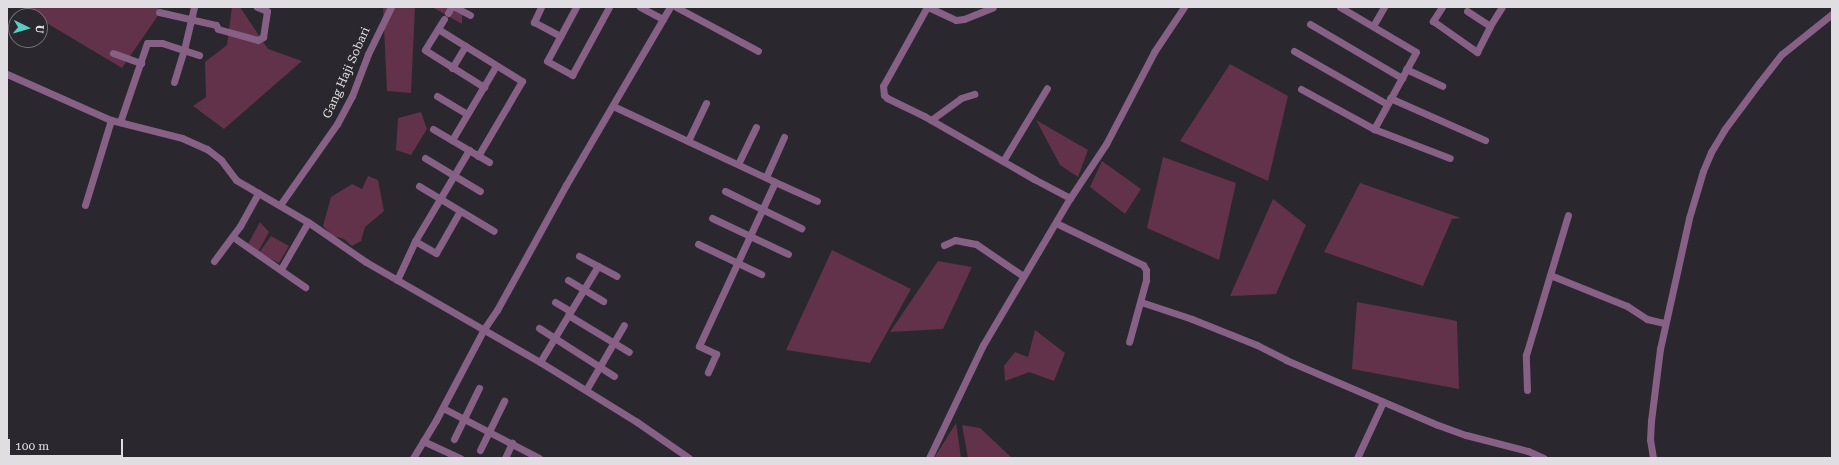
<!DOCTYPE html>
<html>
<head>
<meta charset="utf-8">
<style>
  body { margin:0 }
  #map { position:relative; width:1839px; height:465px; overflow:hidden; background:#2a272e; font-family:"Roboto Serif",serif }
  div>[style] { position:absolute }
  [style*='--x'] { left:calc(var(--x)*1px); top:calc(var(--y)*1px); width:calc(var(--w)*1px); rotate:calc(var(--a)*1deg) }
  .green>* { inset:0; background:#613249 }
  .street>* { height:7px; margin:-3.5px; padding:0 3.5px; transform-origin:3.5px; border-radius:3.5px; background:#876085 }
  span { translate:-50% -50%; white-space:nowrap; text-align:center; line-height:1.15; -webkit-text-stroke:4px #2a272e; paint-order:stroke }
  .street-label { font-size:12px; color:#e0dee3 }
  .frame { position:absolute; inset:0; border:8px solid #e0dee3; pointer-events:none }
  .north { position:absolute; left:8px; top:8px; width:40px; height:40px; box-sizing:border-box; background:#2a272e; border:1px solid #737076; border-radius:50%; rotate:95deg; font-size:11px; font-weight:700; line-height:16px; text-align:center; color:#e0dee3 }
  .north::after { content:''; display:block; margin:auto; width:14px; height:18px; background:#56cec3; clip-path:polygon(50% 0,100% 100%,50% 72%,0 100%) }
  .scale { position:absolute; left:8px; top:439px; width:115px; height:18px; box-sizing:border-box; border:2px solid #e0dee3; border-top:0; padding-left:5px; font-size:12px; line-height:14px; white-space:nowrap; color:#e0dee3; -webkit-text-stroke:3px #2a272e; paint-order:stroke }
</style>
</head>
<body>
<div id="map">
  <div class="green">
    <div style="clip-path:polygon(28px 7px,158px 7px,159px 14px,122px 68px,40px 19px,40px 16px,35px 16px)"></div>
    <div style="clip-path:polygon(232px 7px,240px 7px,268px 49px,302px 61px,224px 129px,193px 106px,206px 97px,205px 62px,227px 45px)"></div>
    <div style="clip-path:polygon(383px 7px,415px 7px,411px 93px,387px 91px)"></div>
    <div style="clip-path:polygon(432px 7px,454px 7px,462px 14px,462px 24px)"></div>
    <div style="clip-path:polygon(1230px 64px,1288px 96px,1268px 181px,1180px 141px)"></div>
    <div style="clip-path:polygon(421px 112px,427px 129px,411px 155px,396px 150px,398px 118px)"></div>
    <div style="clip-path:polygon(1036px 120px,1088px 150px,1078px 177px,1060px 165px)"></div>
    <div style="clip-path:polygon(1163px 157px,1236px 183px,1219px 260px,1147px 228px)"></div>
    <div style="clip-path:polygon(1102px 161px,1141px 189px,1125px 214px,1090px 187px)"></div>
    <div style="clip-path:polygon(368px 176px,378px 180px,384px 211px,365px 227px,361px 241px,352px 246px,344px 239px,333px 236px,323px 226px,331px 197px,352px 184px,362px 189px)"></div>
    <div style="clip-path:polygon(1360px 183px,1461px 218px,1452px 219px,1423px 286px,1324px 252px)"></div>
    <div style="clip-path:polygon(1273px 199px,1306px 225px,1276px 294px,1230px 296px)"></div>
    <div style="clip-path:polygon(260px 222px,269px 232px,258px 252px,248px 244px)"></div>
    <div style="clip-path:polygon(271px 236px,289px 246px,279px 263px,259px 253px)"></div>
    <div style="clip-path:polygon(832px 250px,911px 289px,870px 363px,786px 350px)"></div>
    <div style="clip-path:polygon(938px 261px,972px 267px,943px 329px,890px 332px)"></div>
    <div style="clip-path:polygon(1357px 302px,1457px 321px,1459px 389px,1352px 369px)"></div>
    <div style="clip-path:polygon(1035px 330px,1065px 353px,1054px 381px,1029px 372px,1005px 381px,1004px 366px,1015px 352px,1028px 357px)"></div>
    <div style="clip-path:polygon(956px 423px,961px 458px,934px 458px)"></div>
    <div style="clip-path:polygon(962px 425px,980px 428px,1012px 458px,968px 458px)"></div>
  </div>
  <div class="street">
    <div style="--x:455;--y:7;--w:17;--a:28"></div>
    <div style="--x:541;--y:7;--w:17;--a:115"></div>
    <div style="--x:534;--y:22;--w:30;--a:28"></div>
    <div style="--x:576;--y:7;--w:61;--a:118.2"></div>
    <div style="--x:547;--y:61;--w:29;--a:29"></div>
    <div style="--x:572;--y:75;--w:77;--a:-61.4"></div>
    <div style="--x:640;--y:7;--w:26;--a:28"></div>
    <div style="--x:676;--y:7;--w:93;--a:28.2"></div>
    <div style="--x:927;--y:7;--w:90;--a:119.1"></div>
    <div style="--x:883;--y:86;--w:9;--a:84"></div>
    <div style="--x:884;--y:95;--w:4;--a:45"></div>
    <div style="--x:887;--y:98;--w:41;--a:25.9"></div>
    <div style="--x:924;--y:116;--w:127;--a:29.8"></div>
    <div style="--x:1034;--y:179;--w:41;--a:27.8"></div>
    <div style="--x:928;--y:7;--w:31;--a:25"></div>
    <div style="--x:956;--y:20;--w:8;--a:-7"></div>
    <div style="--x:964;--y:19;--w:31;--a:-22"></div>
    <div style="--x:1340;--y:7;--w:88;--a:30.6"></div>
    <div style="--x:1416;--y:52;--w:88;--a:118.6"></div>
    <div style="--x:1442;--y:7;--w:17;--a:123"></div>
    <div style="--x:1433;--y:21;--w:54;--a:35.2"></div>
    <div style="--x:1477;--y:52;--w:29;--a:-63"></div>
    <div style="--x:1467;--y:11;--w:27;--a:33"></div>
    <div style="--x:1490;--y:26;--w:22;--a:-58"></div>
    <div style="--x:159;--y:12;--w:58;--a:12.8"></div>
    <div style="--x:216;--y:25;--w:4;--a:63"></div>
    <div style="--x:218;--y:29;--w:41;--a:15.4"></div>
    <div style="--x:258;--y:40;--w:6;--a:-31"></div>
    <div style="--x:263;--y:37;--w:26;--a:-81"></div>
    <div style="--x:267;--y:11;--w:11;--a:-158"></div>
    <div style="--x:448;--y:13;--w:7;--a:-63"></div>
    <div style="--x:444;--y:19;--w:36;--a:122"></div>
    <div style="--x:425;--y:50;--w:70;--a:32.1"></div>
    <div style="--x:1310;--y:24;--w:107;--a:30.4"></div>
    <div style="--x:1373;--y:26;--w:22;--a:-60"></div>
    <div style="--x:438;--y:29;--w:99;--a:31.8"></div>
    <div style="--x:522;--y:81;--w:87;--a:120.4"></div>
    <div style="--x:1294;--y:51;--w:107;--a:29.7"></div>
    <div style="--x:113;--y:53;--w:30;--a:20"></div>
    <div style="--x:452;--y:68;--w:26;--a:-59"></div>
    <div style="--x:1406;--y:69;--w:40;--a:25"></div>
    <div style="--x:7;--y:74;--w:114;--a:23.9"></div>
    <div style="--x:111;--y:120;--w:73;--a:14.2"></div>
    <div style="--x:182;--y:138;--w:27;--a:24"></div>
    <div style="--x:207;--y:149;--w:18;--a:38"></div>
    <div style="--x:221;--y:160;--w:25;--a:53"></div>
    <div style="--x:236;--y:180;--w:83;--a:30.3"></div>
    <div style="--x:308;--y:222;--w:70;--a:34.6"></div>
    <div style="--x:366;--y:262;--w:201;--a:29.9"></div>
    <div style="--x:540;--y:362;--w:114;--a:31.7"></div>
    <div style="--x:637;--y:422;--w:63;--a:34.7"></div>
    <div style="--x:174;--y:82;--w:34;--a:-73"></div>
    <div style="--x:184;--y:50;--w:44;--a:-76.9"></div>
    <div style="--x:1301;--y:89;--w:83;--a:28.7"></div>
    <div style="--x:1374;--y:129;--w:81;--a:20.9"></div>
    <div style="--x:437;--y:96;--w:35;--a:31"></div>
    <div style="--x:1390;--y:98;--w:104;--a:23.9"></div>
    <div style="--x:613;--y:106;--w:179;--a:25.1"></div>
    <div style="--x:775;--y:182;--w:181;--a:114.9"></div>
    <div style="--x:699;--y:346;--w:19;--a:25"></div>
    <div style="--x:716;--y:354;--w:20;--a:114"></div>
    <div style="--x:931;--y:120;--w:37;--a:-36"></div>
    <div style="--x:961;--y:98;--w:14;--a:-17"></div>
    <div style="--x:120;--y:122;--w:83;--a:-71.1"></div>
    <div style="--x:147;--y:43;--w:15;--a:0"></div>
    <div style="--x:162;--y:43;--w:39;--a:18"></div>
    <div style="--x:433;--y:129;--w:65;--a:30.5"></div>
    <div style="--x:452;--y:140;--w:86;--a:-59.3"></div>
    <div style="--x:688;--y:141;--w:42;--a:-64.7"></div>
    <div style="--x:425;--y:158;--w:64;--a:31"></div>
    <div style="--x:1003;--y:161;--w:85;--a:-58.9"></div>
    <div style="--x:738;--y:164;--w:41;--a:-64.1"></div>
    <div style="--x:766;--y:177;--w:44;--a:-65.8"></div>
    <div style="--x:775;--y:182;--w:46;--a:24.3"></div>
    <div style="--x:419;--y:186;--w:87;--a:31"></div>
    <div style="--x:725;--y:191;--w:85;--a:26"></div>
    <div style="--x:85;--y:205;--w:89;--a:-73"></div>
    <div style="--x:280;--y:205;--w:99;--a:-54.9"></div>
    <div style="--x:337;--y:124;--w:32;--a:-62"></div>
    <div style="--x:352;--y:96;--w:45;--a:-69.1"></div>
    <div style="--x:368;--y:54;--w:52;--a:-63.9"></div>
    <div style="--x:712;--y:218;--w:84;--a:25.3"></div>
    <div style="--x:1056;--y:223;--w:97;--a:25.8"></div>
    <div style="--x:1143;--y:265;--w:6;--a:59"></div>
    <div style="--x:1146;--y:270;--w:10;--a:90"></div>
    <div style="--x:1146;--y:280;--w:64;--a:105.3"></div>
    <div style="--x:233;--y:237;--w:88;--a:34.8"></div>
    <div style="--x:415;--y:241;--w:24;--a:30"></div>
    <div style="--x:436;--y:253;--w:48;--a:-60.3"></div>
    <div style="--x:698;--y:244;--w:70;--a:25.5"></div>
    <div style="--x:944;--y:245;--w:12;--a:-24"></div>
    <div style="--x:955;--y:240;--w:21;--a:11"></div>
    <div style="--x:976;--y:244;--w:57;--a:34.2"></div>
    <div style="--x:579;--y:256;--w:21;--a:28"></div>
    <div style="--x:214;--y:261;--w:44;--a:-53.4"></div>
    <div style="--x:240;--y:226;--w:38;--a:-61"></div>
    <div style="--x:281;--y:269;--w:54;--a:-60.1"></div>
    <div style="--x:1550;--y:275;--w:83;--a:21.9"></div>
    <div style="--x:1627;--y:306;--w:24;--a:33"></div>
    <div style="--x:1647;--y:319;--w:18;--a:13"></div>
    <div style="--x:397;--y:280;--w:43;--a:-65.2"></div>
    <div style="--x:415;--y:241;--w:106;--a:-59.3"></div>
    <div style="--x:568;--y:280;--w:41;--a:31"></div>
    <div style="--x:555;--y:302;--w:17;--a:31"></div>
    <div style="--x:1141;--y:302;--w:54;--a:18.4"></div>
    <div style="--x:1192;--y:319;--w:70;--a:21.8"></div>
    <div style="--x:1257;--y:345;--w:33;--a:27"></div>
    <div style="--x:1286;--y:360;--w:165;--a:23.2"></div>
    <div style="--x:1438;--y:425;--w:30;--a:20"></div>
    <div style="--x:1466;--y:435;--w:64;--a:14.5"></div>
    <div style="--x:1528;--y:451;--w:17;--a:24"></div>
    <div style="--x:568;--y:315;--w:71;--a:31.2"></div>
    <div style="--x:539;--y:328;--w:89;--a:32.6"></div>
    <div style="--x:540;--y:362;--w:112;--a:-58.9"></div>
    <div style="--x:598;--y:266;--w:21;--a:28"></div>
    <div style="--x:586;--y:390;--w:75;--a:-59.7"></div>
    <div style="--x:1527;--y:390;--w:35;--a:-92"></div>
    <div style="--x:1526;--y:355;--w:146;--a:-73.3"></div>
    <div style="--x:443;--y:408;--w:108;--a:27.5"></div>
    <div style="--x:454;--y:439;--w:57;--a:-63.9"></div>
    <div style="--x:423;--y:441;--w:41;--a:24.7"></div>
    <div style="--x:480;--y:450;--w:55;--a:-63.9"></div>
    <div style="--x:413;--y:458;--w:44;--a:-58.8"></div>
    <div style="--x:436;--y:420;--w:103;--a:-62.2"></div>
    <div style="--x:484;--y:329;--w:23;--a:-56"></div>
    <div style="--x:497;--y:310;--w:143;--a:-61.1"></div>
    <div style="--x:566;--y:185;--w:206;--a:-59.7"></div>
    <div style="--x:505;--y:458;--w:17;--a:-65"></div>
    <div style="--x:929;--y:458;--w:125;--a:-64.5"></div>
    <div style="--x:983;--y:345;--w:171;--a:-59.4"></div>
    <div style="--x:1070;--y:198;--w:65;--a:-56.3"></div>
    <div style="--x:1106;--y:144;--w:104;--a:-62.4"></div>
    <div style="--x:1154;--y:52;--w:54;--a:-56.3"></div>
    <div style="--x:1357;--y:458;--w:62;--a:-65.1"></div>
    <div style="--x:1653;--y:458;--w:18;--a:-99"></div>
    <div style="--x:1650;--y:440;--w:19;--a:-87"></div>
    <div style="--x:1651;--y:421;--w:73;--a:-82.9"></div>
    <div style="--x:1660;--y:349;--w:134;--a:-77.5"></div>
    <div style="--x:1689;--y:218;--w:49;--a:-73.4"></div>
    <div style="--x:1703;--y:171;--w:21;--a:-67"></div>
    <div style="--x:1711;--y:152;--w:26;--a:-59"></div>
    <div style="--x:1724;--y:130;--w:59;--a:-53.3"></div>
    <div style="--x:1759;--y:83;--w:37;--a:-52"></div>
    <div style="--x:1782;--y:54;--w:64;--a:-38.7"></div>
  </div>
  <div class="street-label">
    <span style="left:347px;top:73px;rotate:-66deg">Gang Haji Sobari</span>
  </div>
  <div class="frame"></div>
  <div class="north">U</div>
  <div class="scale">100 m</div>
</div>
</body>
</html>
